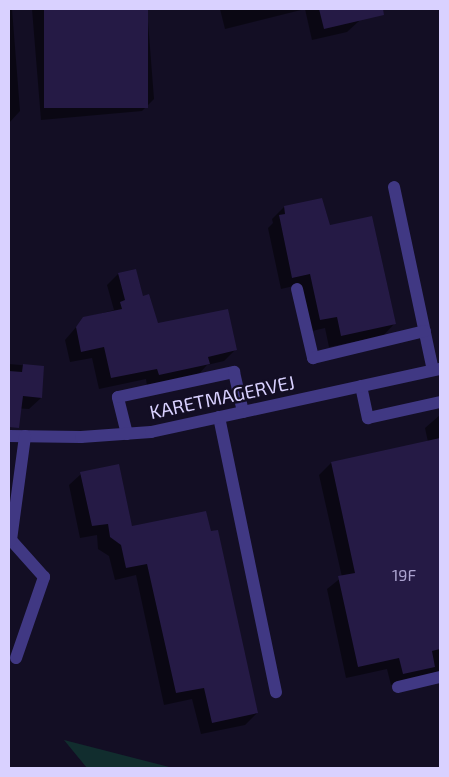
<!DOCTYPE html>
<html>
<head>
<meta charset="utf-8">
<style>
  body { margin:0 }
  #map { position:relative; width:449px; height:777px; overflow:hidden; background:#130e24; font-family:"Exo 2",sans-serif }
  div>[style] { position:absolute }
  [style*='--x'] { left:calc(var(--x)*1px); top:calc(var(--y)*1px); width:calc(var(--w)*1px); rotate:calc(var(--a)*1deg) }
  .green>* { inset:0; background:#112d2e }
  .shadow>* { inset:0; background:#0007 }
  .building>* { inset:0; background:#251a45; transform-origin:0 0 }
  .minor>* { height:12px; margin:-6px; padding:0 6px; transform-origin:6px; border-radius:6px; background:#403883 }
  span { translate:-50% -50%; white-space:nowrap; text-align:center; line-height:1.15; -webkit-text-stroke:4.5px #130e24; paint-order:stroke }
  .number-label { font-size:16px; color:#aca3d0 }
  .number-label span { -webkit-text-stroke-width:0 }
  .street-label { font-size:19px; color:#d9d1ff }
  .frame { position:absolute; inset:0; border:10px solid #d9d1ff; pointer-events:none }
</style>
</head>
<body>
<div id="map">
  <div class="green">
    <div style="clip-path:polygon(64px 740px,173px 768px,87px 768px)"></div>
  </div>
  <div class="shadow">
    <div style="clip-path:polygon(9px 9px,12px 9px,20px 111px,9px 123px)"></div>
    <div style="clip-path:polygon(32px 9px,147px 9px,154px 99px,142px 111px,41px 120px)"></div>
    <div style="clip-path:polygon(220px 9px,305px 9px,225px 29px)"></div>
    <div style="clip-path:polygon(305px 9px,356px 9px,359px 21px,347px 32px,312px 40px)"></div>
    <div style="clip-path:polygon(284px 207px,329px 227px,394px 324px,383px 336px,329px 347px,325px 328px,308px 332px,298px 285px,281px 289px,268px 228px,273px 223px,272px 219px)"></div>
    <div style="clip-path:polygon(118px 274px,142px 297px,157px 325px,235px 350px,224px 361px,207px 365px,197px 376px,147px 386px,146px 379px,99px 389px,92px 358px,70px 362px,65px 340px,84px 318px,114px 310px,107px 285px)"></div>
    <div style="clip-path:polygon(9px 364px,43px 367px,41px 398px,29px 409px,13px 408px,9px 412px)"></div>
    <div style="clip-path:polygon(440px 415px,440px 675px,391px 685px,387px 669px,346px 678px,327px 589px,342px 577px,319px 475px,331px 463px,428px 442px,425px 428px)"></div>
    <div style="clip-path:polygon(81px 474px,131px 528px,257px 713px,245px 725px,201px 734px,192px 699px,164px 705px,136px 575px,115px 580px,109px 556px,98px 549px,97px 535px,80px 538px,69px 485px)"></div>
  </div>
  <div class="building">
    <div style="left:44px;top:9px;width:104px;height:99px"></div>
    <div style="clip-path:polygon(319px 9px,383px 9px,384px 15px,324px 29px)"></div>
    <div style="clip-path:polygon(322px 198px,330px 225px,372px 216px,396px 324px,341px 336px,337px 317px,320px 320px,310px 274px,292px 278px,279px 215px,285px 214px,284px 206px)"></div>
    <div style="clip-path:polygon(136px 269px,143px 296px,149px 294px,158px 323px,228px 309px,237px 350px,208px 357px,210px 364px,159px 375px,157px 369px,111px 378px,104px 347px,81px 352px,76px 327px,83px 317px,122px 309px,120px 302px,125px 300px,118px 273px)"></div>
    <div style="clip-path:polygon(23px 364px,44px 366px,42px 398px,23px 396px,19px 428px,9px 427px,9px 371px,22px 372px)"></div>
    <div style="clip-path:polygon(440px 438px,440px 649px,432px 651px,435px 667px,403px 674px,399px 658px,358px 667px,338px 576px,355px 573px,331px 462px)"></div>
    <div style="clip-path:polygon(119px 464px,132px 526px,206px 511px,211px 531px,218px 530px,258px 713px,212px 723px,204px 688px,176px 693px,147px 564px,126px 568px,121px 545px,110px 537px,108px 524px,92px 526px,80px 472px)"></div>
  </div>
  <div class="minor">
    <div style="--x:394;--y:187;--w:187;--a:78"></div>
    <div style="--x:297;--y:289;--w:71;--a:76.9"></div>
    <div style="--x:313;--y:358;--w:115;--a:-13.6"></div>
    <div style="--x:361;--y:386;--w:33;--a:78"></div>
    <div style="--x:368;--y:418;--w:74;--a:-12.5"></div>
    <div style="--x:219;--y:417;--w:281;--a:78.3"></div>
    <div style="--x:127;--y:434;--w:38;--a:-104"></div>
    <div style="--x:118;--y:397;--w:119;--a:-12.2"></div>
    <div style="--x:234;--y:372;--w:41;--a:77.3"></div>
    <div style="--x:9;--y:436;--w:72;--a:0.8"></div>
    <div style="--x:81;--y:437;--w:70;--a:-4.1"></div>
    <div style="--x:151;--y:432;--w:296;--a:-12.3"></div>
    <div style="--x:16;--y:658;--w:86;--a:-70.9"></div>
    <div style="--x:44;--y:577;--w:50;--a:-131.7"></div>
    <div style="--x:11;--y:540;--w:105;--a:-82.3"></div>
    <div style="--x:398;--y:687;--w:43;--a:-13.4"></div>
  </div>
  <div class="number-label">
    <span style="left:404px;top:575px">19F</span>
  </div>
  <div class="street-label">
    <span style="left:222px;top:397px;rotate:-12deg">KARETMAGERVEJ</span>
  </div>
  <div class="frame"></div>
</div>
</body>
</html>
